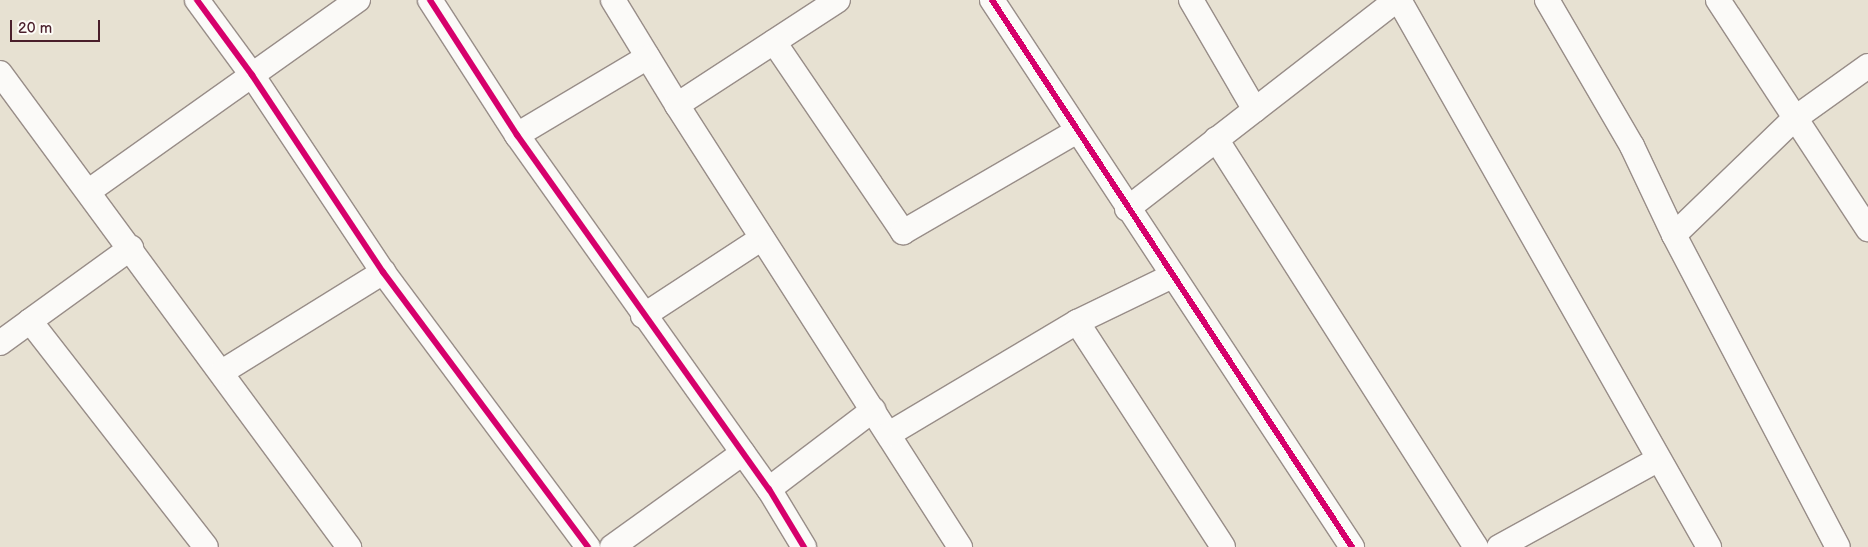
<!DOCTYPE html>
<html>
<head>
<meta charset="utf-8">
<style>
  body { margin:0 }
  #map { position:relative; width:1868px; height:547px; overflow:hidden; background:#e7e1d2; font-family:"Balsamiq Sans",sans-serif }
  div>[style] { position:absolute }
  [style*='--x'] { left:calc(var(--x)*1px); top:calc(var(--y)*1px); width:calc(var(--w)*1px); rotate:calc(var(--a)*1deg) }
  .roads { filter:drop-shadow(1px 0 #988d88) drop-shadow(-1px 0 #988d88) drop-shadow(0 1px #988d88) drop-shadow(0 -1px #988d88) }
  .minor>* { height:24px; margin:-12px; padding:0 12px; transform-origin:12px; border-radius:12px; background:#fbfaf8 }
  .cycleway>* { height:6px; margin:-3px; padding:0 3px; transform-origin:3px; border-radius:3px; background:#d6006c }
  span { translate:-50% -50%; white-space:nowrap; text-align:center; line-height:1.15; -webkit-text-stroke:5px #fdfcf7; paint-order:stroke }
  .scale { position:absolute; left:10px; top:20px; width:90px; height:22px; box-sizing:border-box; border:2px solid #4a1f2b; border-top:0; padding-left:6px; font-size:15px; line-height:18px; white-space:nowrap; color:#4a1f2b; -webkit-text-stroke:4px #fdfcf7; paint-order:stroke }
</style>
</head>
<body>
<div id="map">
  <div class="roads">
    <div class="minor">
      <div style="--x:197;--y:0;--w:93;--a:53.7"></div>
      <div style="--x:252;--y:75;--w:237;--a:56.4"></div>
      <div style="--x:383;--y:272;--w:343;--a:53.3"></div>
      <div style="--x:430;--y:0;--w:161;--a:57.2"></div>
      <div style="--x:517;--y:135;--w:435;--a:54.6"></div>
      <div style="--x:769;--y:489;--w:68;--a:58.9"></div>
      <div style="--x:613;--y:0;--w:123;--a:58.6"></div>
      <div style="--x:677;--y:105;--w:525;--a:57.37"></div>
      <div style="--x:992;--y:0;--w:655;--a:56.65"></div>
      <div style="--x:1191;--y:0;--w:127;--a:59.8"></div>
      <div style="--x:1399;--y:0;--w:629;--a:60.46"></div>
      <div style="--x:1547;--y:0;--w:169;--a:59.8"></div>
      <div style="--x:1632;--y:146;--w:98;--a:64.7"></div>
      <div style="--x:1674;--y:235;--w:352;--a:62.3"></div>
      <div style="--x:1718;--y:0;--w:274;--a:56.8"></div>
      <div style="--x:774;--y:42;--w:230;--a:55.8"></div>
      <div style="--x:903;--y:232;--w:201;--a:-30.1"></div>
      <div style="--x:0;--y:73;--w:589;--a:53.64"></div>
      <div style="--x:677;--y:105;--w:192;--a:-33.1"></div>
      <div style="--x:517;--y:135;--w:152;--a:-30.8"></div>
      <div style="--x:1216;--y:139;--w:484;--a:57.5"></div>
      <div style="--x:89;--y:191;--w:330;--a:-35.4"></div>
      <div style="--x:1127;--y:209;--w:341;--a:-37.8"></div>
      <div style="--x:1674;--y:235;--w:167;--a:-44"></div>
      <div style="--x:1794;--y:119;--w:91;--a:-35.6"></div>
      <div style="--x:643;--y:316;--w:142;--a:-33.2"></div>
      <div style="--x:30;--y:321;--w:125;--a:-35.9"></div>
      <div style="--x:1077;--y:322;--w:268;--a:57"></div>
      <div style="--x:0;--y:343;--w:37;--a:-36"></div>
      <div style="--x:30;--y:321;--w:286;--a:52.1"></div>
      <div style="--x:222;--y:372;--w:190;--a:-31.8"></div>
      <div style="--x:889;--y:434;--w:219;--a:-30.8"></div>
      <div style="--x:1077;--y:322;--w:106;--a:-25.8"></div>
      <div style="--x:769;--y:489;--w:131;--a:-37.2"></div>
      <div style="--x:612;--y:547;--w:161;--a:-35.7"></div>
      <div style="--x:1499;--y:547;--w:180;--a:-28.8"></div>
    </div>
  </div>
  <div class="cycleway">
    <div style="--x:197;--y:0;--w:93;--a:53.7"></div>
    <div style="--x:252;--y:75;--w:237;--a:56.4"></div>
    <div style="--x:383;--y:272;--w:343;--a:53.3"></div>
    <div style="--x:430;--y:0;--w:161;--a:57.2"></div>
    <div style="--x:517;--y:135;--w:435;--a:54.6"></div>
    <div style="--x:769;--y:489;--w:68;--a:58.9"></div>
    <div style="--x:992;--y:0;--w:655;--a:56.65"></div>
  </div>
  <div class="scale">20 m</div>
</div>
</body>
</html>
